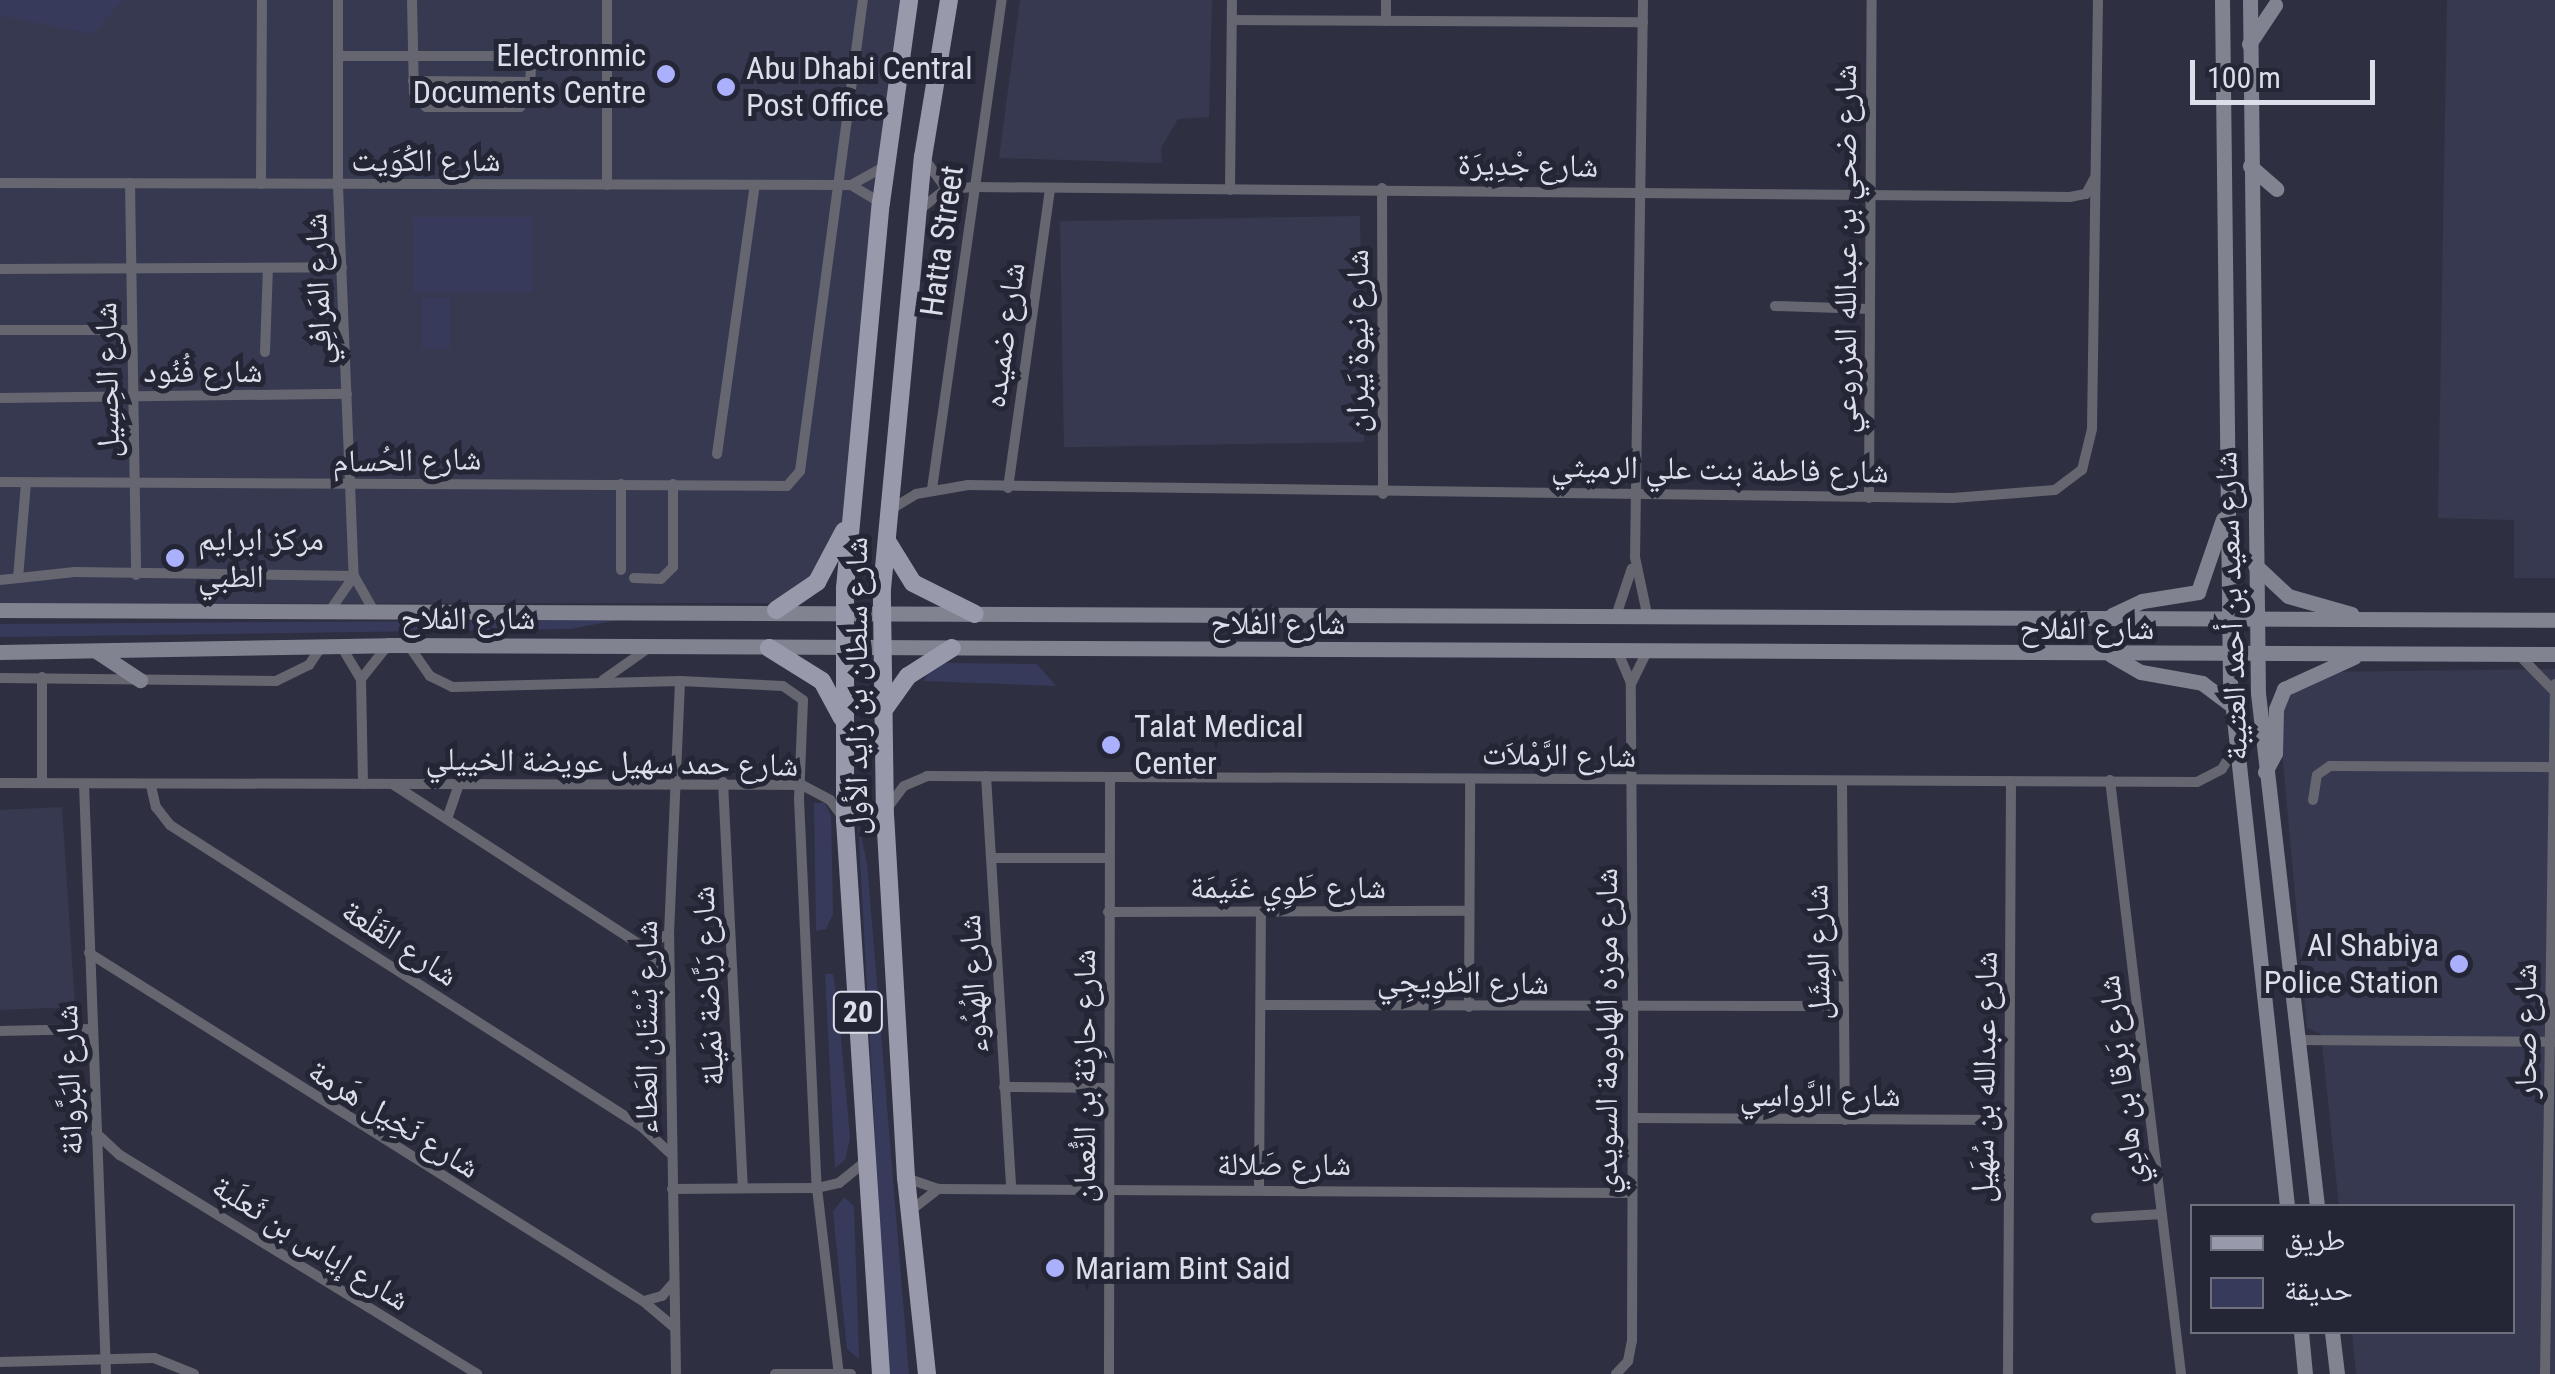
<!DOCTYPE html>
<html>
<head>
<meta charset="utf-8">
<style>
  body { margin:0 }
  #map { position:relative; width:2555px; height:1374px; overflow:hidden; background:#2e3041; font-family:"Roboto Condensed","Noto Naskh Arabic",sans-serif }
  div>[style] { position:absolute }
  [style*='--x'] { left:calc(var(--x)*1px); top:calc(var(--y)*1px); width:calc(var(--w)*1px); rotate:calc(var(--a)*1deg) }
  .built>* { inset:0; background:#373950; transform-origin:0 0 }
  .green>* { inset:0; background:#383a5c; transform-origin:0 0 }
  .minor>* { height:10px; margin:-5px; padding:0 5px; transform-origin:5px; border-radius:5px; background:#65666f }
  .secondary>* { height:15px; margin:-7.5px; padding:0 7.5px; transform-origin:7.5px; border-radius:7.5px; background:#828391 }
  .primary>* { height:18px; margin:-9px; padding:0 9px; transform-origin:9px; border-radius:9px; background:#989aac }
  .dots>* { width:28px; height:28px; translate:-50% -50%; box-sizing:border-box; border:5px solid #242636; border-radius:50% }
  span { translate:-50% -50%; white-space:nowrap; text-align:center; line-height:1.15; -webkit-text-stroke:10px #242636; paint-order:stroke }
  .shield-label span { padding:2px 8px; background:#242636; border:2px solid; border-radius:8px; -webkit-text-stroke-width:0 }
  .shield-label { font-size:30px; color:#dcdee9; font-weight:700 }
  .poi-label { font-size:32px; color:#dcdee9 }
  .right { translate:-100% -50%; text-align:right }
  .left { translate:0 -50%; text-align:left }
  .street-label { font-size:32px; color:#dcdee9 }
  .legend { position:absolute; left:2190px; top:1204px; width:325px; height:130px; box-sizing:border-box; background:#242636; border:2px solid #6e707e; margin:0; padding:12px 18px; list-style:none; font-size:30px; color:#dcdee9 }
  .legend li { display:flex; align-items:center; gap:20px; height:50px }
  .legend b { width:50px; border:2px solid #6e707e }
  .scale { position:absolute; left:2190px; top:60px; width:185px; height:45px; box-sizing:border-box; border:5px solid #dcdee9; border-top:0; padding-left:12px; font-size:30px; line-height:35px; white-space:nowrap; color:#dcdee9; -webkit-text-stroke:8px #242636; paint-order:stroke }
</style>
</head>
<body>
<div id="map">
  <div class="built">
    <div style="clip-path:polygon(0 0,902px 0,842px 527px,824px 566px,781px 603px,0 604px)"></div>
    <div style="clip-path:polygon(1020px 0,1212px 0,1209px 117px,1178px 119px,1161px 148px,1162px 163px,999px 158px)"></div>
    <div style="clip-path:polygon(2447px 0,2555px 0,2555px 578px,2514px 578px,2514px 520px,2438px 518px)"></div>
    <div style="left:1360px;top:216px;width:226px;height:300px;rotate:89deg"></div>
    <div style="clip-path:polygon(2555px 669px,2555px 1374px,2356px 1374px,2352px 1332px,2512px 1332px,2512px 1206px,2339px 1206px,2321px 1034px,2307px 1028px,2281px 739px,2284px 701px,2318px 672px)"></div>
    <div style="clip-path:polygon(62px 807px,75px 1007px,0 1010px,0 810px)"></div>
  </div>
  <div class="green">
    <div style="clip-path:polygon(0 0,123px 0,93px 34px,0 15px)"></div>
    <div style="left:413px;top:217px;width:119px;height:75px"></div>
    <div style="left:422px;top:298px;width:28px;height:51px"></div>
    <div style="clip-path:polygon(618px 620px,570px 629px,0 637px,0 624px)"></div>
    <div style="clip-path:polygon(936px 663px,1037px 664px,1056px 686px,923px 681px)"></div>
    <div style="clip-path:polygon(814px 803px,825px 803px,831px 816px,833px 914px,826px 929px,816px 931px)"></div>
    <div style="clip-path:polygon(858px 822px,867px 863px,909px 1374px,888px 1374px)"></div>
    <div style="clip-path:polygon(825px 974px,833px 974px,838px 1005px,850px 1138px,845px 1160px,835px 1168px)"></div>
    <div style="clip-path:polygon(844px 1197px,854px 1206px,859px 1359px,847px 1349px,833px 1212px)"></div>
  </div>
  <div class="minor">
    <div style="--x:338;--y:0;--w:186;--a:90"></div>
    <div style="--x:338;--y:186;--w:390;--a:87.7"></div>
    <div style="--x:354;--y:576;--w:43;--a:60.4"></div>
    <div style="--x:412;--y:0;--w:92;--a:88.8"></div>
    <div style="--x:414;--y:92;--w:19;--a:51"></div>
    <div style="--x:426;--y:107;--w:94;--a:0"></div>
    <div style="--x:520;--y:107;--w:18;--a:-56"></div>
    <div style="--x:530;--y:92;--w:37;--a:-88"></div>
    <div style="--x:1643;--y:0;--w:557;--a:90.82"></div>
    <div style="--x:1635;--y:557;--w:58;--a:78.1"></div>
    <div style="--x:1232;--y:20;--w:411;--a:0.3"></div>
    <div style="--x:1386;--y:21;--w:21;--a:-90"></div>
    <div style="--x:339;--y:56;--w:267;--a:0"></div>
    <div style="--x:413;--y:81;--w:118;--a:0.5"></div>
    <div style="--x:926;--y:161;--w:34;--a:54"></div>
    <div style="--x:0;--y:183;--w:851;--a:0.13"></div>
    <div style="--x:851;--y:185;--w:38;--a:-29"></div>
    <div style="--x:130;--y:183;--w:392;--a:89.1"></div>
    <div style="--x:261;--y:184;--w:184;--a:-89.7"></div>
    <div style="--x:607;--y:185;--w:185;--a:-90"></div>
    <div style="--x:851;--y:185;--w:35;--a:31"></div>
    <div style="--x:1382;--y:188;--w:306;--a:89.8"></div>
    <div style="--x:1230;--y:190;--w:190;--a:-89.4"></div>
    <div style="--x:919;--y:210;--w:34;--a:-38"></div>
    <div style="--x:946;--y:189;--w:29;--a:-4"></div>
    <div style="--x:975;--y:187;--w:1095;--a:0.52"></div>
    <div style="--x:2070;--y:197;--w:16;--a:-11"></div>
    <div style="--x:2086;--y:194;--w:17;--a:-62"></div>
    <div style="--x:0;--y:269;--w:342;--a:-0.3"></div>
    <div style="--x:1775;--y:306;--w:95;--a:1.8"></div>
    <div style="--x:0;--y:330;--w:132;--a:0"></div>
    <div style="--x:265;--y:352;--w:84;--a:-88"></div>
    <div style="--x:0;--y:398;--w:347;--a:-0.7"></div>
    <div style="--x:717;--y:454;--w:272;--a:-82"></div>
    <div style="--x:0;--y:482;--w:787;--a:0.29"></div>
    <div style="--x:787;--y:486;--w:20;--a:-49"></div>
    <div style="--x:800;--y:471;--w:475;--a:-82.4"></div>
    <div style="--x:621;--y:484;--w:86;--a:90"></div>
    <div style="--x:1008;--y:488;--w:302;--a:-82"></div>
    <div style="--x:932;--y:489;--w:494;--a:-81.9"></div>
    <div style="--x:1869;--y:498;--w:498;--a:-89.7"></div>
    <div style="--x:888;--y:511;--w:33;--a:-31"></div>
    <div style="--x:916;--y:494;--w:53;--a:-9.8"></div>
    <div style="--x:968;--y:485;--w:985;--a:0.76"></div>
    <div style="--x:1953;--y:498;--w:102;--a:-4.5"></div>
    <div style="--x:2055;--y:490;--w:34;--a:-37"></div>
    <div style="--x:2082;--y:470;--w:42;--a:-76.3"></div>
    <div style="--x:2092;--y:429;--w:429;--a:-89.2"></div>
    <div style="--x:18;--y:578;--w:95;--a:-85.2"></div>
    <div style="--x:634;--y:578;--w:27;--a:2"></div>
    <div style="--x:661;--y:579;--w:17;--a:-45"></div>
    <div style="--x:673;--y:567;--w:83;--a:-90"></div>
    <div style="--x:0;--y:580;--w:75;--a:-6.1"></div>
    <div style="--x:75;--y:572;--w:279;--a:0.8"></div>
    <div style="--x:329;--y:612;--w:44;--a:-55.2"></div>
    <div style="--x:1617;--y:613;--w:47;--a:-71.6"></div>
    <div style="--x:341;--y:646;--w:39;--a:59"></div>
    <div style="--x:361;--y:679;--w:105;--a:88.9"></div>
    <div style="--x:409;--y:646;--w:37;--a:55"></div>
    <div style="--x:430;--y:676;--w:25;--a:26"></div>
    <div style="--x:453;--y:687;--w:227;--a:-1.5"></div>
    <div style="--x:680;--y:681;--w:103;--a:2.8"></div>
    <div style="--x:783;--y:686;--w:24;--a:35"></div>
    <div style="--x:803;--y:700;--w:99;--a:92.3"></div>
    <div style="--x:799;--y:799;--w:389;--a:87.4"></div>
    <div style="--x:817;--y:1188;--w:187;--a:83.3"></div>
    <div style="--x:2518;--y:654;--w:49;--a:45.8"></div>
    <div style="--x:0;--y:678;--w:276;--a:0.6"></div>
    <div style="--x:276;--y:681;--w:37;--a:-26"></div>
    <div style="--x:309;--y:665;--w:23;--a:-56"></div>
    <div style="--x:361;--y:679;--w:43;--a:-51.5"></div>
    <div style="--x:603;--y:680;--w:57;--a:-35.1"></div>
    <div style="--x:1632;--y:682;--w:34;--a:-64"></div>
    <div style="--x:986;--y:776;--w:413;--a:86.5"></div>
    <div style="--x:2110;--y:780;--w:598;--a:83.18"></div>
    <div style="--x:723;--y:782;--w:406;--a:87.2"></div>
    <div style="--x:1842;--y:782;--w:338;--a:89.5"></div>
    <div style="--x:0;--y:783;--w:802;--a:0.14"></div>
    <div style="--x:802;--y:785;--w:32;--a:28"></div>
    <div style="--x:830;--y:800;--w:20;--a:53"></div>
    <div style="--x:42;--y:783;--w:106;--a:-90"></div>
    <div style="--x:84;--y:784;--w:590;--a:87.86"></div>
    <div style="--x:394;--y:785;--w:297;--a:33"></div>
    <div style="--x:643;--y:947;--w:36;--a:44"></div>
    <div style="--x:151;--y:786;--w:22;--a:77"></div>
    <div style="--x:156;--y:807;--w:23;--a:52"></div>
    <div style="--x:170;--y:825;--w:560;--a:32.61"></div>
    <div style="--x:642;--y:1127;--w:38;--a:43"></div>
    <div style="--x:2313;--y:800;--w:25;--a:-81"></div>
    <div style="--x:2317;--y:775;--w:16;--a:-35"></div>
    <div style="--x:2330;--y:766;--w:222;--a:0.3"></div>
    <div style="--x:888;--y:807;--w:26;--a:-53"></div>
    <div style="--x:904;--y:786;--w:25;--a:-23"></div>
    <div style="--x:927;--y:776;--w:1270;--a:0.27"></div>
    <div style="--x:2197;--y:782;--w:28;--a:-27"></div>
    <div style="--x:2222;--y:769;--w:27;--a:-59"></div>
    <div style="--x:447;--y:819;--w:36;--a:-71"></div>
    <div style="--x:991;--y:858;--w:117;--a:0"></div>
    <div style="--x:1108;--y:912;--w:361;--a:-0.2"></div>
    <div style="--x:643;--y:947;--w:29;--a:-27"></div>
    <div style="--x:89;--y:953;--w:654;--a:32.14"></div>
    <div style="--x:643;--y:1301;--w:42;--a:40.2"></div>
    <div style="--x:1261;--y:1005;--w:583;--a:0.1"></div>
    <div style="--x:1469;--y:1007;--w:228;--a:-89.7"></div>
    <div style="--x:0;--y:1031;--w:92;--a:-1.2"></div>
    <div style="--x:2297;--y:1040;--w:258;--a:0.4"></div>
    <div style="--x:1004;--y:1087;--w:105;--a:0.5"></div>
    <div style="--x:1633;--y:1118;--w:373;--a:0.3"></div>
    <div style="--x:96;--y:1133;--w:33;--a:43"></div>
    <div style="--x:120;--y:1155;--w:419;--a:31.5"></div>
    <div style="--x:906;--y:1178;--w:34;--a:19"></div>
    <div style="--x:938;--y:1189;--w:692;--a:0.33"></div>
    <div style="--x:672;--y:1189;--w:145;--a:-0.4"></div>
    <div style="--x:817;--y:1188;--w:23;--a:-13"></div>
    <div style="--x:839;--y:1183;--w:35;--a:-39"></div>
    <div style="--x:1259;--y:1189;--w:276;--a:-89.6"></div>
    <div style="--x:910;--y:1211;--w:36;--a:-38"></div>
    <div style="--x:2096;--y:1218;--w:66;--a:-3.5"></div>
    <div style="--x:644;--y:1301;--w:19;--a:-16"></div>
    <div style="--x:662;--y:1296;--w:18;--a:-49"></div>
    <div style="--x:0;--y:1362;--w:154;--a:-1.5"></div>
    <div style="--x:154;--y:1358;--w:43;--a:21.8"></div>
    <div style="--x:676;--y:1374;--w:440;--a:-90.9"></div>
    <div style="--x:669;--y:934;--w:253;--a:-87.5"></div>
    <div style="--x:775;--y:1374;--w:76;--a:0"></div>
    <div style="--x:1109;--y:1374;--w:596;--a:-89.9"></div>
    <div style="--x:1616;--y:1374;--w:18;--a:-47"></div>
    <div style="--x:1628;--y:1361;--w:20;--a:-79"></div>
    <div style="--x:1632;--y:1341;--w:332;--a:-89.8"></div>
    <div style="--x:1633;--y:1009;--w:326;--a:-90.4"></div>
    <div style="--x:1631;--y:683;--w:36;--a:-113"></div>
    <div style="--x:2008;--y:1374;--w:593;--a:-89.71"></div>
    <div style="--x:2545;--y:1374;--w:690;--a:-89.17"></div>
  </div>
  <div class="secondary">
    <div style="--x:2222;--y:0;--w:682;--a:89.33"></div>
    <div style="--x:2230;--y:682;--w:527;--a:83.79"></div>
    <div style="--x:2250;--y:0;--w:693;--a:89.34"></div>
    <div style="--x:2258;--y:693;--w:516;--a:83.44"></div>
    <div style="--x:2249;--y:44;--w:47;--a:-56.3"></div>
    <div style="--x:2250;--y:166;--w:35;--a:41"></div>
    <div style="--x:2255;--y:565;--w:45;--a:43.2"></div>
    <div style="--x:2288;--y:596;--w:66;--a:15.9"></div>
    <div style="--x:0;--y:610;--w:2555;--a:0.22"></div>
    <div style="--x:2112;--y:615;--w:33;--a:-25"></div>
    <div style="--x:2142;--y:601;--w:57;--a:-9.1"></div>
    <div style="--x:2198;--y:592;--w:77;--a:-71.1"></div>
    <div style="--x:96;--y:651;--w:53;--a:33.4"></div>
    <div style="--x:0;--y:652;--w:388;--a:-1"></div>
    <div style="--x:388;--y:645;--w:2167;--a:0.24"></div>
    <div style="--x:2111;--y:655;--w:34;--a:30"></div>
    <div style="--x:2141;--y:672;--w:62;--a:10.2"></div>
    <div style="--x:2202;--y:683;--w:38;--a:37"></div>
    <div style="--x:2265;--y:772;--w:21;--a:-62"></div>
    <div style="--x:2275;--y:753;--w:44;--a:-88.7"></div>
    <div style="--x:2276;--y:709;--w:22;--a:-68"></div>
    <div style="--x:2284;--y:689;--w:77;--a:-24.6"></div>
    <div style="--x:2301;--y:1332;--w:42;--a:84.6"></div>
    <div style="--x:2332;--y:1332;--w:42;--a:83.2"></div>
  </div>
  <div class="primary">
    <div style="--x:887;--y:541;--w:49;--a:58.2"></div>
    <div style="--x:913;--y:583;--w:69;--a:26.6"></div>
    <div style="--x:776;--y:610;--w:50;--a:-34.3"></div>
    <div style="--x:817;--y:582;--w:58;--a:-62.1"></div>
    <div style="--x:769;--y:648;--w:62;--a:31.9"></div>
    <div style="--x:822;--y:681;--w:42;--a:61.6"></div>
    <div style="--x:883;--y:711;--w:43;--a:-54.5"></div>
    <div style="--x:908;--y:676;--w:52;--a:-32.5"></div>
    <div style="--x:881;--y:1374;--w:554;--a:-93.72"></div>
    <div style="--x:845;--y:821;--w:233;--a:-90"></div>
    <div style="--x:845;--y:588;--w:387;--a:-84.7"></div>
    <div style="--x:881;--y:203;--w:205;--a:-82.1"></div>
    <div style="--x:927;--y:1374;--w:197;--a:-96.1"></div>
    <div style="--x:906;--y:1178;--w:361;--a:-93.3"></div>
    <div style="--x:885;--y:818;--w:229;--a:-90.8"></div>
    <div style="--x:882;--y:589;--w:434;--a:-84.6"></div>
    <div style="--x:923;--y:157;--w:159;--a:-80.6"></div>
  </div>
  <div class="dots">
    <div style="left:666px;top:74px;background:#aab0fb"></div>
    <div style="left:726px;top:87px;background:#aab0fb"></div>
    <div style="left:175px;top:558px;background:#aab0fb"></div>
    <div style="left:1111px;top:745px;background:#aab0fb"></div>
    <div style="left:2459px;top:964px;background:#aab0fb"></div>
    <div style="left:1055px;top:1268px;background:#aab0fb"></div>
  </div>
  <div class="shield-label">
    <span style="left:858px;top:1012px">20</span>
  </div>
  <div class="poi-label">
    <span class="right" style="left:646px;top:74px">Electronmic<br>Documents Centre</span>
    <span class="left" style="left:746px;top:87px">Abu Dhabi Central<br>Post Office</span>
    <span class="left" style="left:198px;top:558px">مركز ابرايم<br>الطبي</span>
    <span class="left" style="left:1134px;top:745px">Talat Medical<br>Center</span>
    <span class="right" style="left:2439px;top:964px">Al Shabiya<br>Police Station</span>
    <span class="left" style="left:1075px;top:1268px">Mariam Bint Said</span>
  </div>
  <div class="street-label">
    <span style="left:426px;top:160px">شارع الكُوَيت</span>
    <span style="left:1528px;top:165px;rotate:1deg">شارع جْدِيرَة</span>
    <span style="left:942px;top:241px;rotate:-82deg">Hatta Street</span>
    <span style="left:1845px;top:249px;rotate:-90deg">شارع ضحي بن عبدالله المزروعي</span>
    <span style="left:318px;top:289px;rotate:-92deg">شارع المَرافِي</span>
    <span style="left:1004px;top:335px;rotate:-82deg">شارع ضميده</span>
    <span style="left:1357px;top:341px;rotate:-90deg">شارع نيوة يَبران</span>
    <span style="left:203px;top:371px">شارع فُنُود</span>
    <span style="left:107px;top:380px;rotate:-91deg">شارع الحِسِيل</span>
    <span style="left:407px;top:460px;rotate:-1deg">شارع الحُسام</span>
    <span style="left:1720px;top:469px;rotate:1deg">شارع فاطمة بنت علي الرميثي</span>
    <span style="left:2231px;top:606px;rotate:-92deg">شارع سعيد بن أحمد العتيبة</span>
    <span style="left:468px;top:618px">شارع الفلاح</span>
    <span style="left:1278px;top:623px">شارع الفلاح</span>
    <span style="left:2087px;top:628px">شارع الفلاح</span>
    <span style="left:856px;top:686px;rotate:-90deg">شارع سلطان بن زايد الأول</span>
    <span style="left:1559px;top:755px;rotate:1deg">شارع الرَّمْلاَت</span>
    <span style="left:612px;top:762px;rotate:1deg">شارع حمد سهيل عويضة الخييلي</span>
    <span style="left:1288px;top:887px">شارع طَوِي غنَيمَة</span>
    <span style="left:400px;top:943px;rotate:33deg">شارع القَلْعة</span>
    <span style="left:1818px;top:952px;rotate:-91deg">شارع المِشَل</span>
    <span style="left:1463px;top:982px;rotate:1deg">شارع الطْوِيجِي</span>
    <span style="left:973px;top:984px;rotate:-93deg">شارع الهُدُوء</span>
    <span style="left:708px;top:986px;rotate:-93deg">شارع رَبَّاضة نمَيلة</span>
    <span style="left:646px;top:1027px;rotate:-90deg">شارع بُسْتَان العَطاء</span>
    <span style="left:1606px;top:1031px;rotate:-90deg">شارع موزه الهادومة السويدي</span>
    <span style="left:2525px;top:1031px;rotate:-90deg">شارع صحار</span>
    <span style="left:1084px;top:1076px;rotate:-90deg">شارع حارِثة بن النُّعمان</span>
    <span style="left:1984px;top:1077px;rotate:-89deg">شارع عبدالله بن سُهَيل</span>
    <span style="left:69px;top:1080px;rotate:-92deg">شارع البَرَّوانة</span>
    <span style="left:2121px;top:1080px;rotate:-97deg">شارع بَرقا بن هادِي</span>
    <span style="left:1820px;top:1095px">شارع الرَّواسِي</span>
    <span style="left:394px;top:1119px;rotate:32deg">شارع نَخِيل هَرمة</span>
    <span style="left:1284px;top:1164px">شارع صَلالة</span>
    <span style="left:311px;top:1243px;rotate:32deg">شارع إياس بن ثَعلَبة</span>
  </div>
  <ul class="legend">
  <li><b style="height:12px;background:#989aac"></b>طريق</li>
  <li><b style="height:28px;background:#383a5c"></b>حديقة</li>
  </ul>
  <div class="scale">100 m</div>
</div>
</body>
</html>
